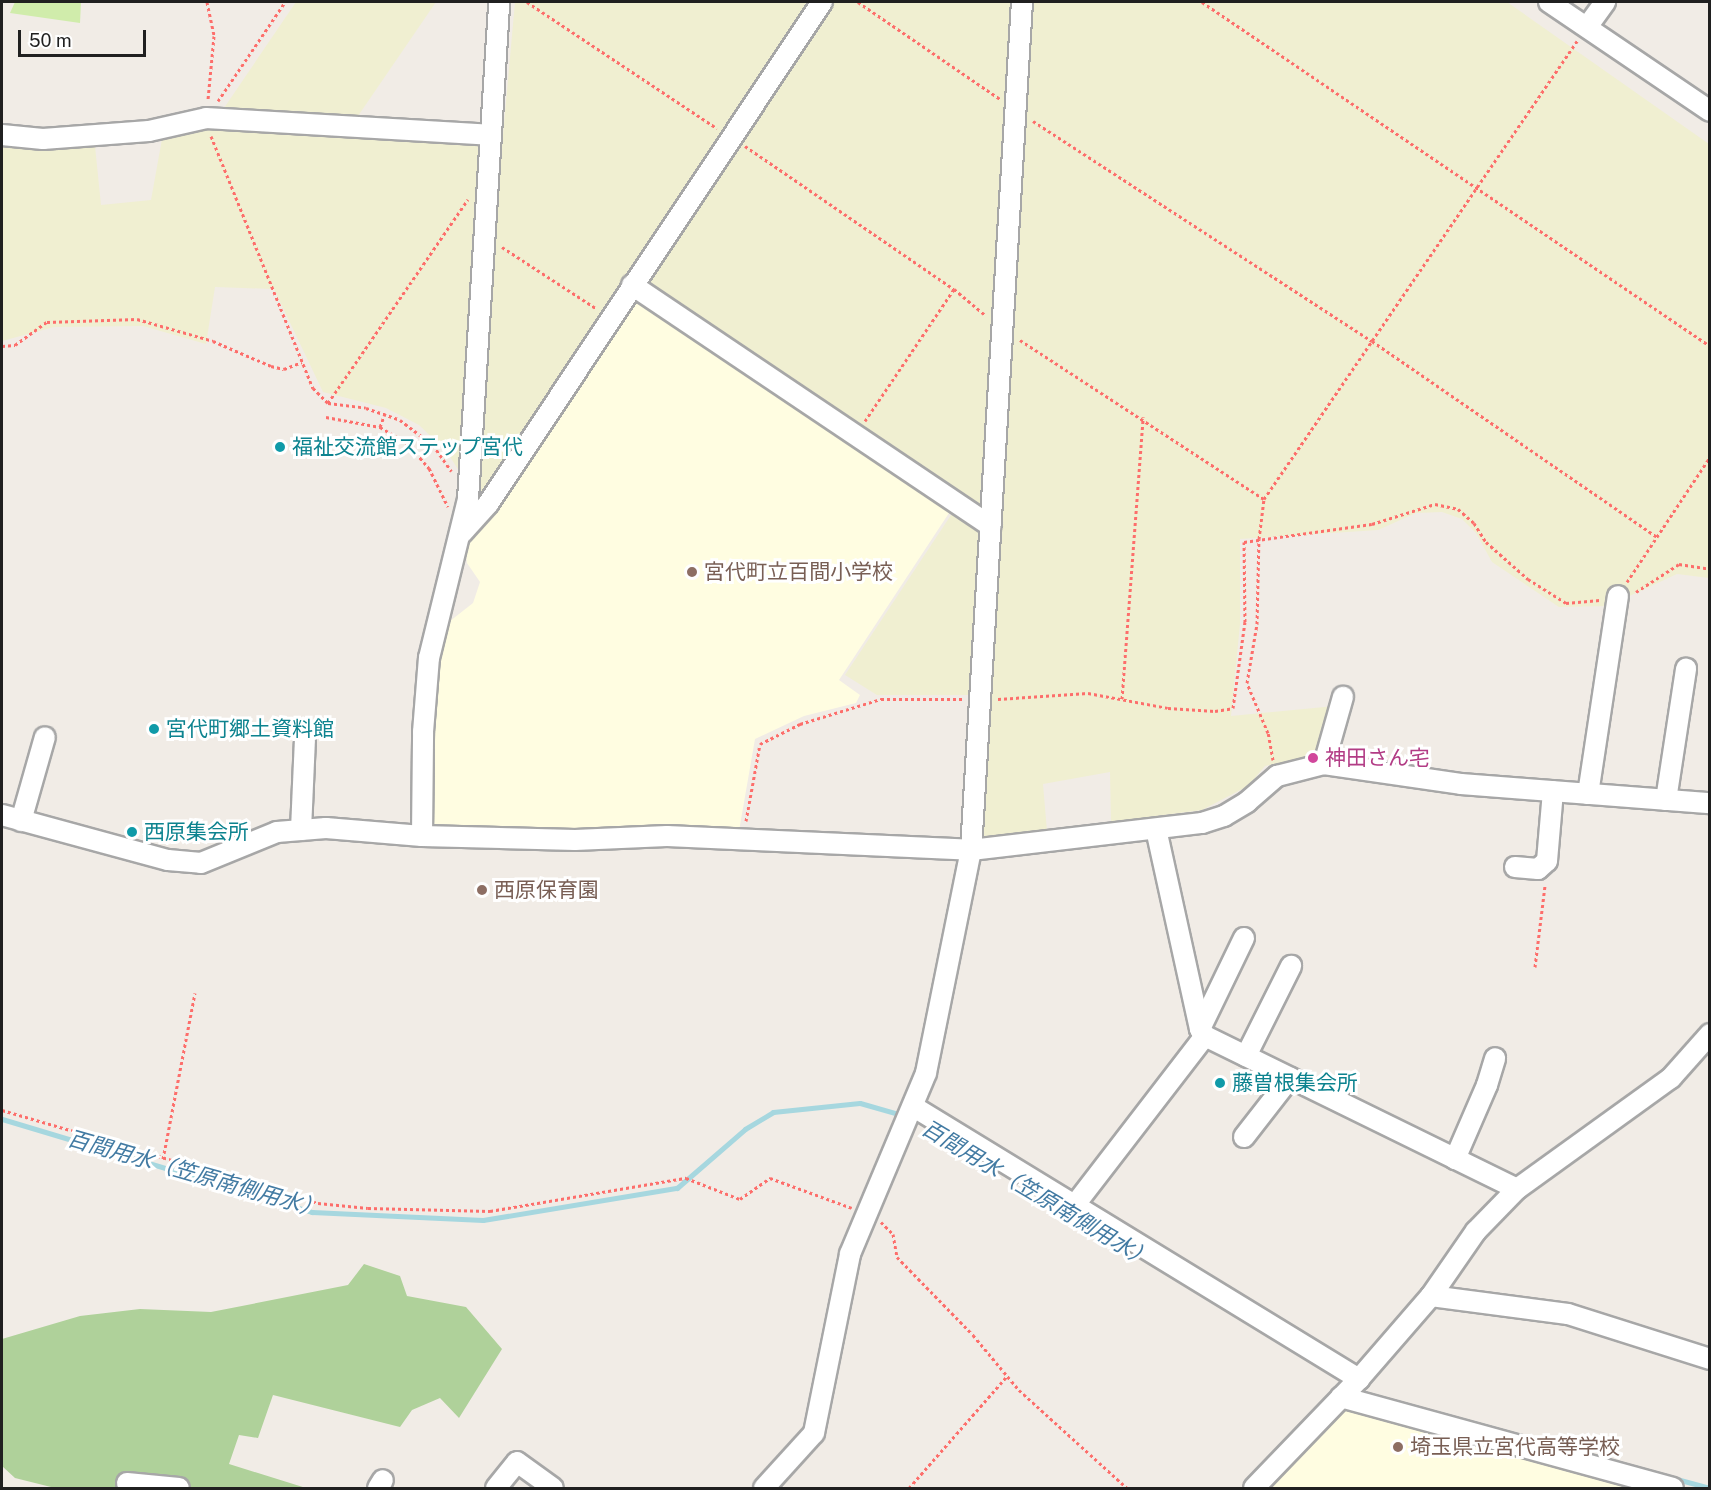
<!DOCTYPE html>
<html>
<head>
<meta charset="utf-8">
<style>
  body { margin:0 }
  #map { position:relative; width:1711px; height:1490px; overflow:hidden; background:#f1ece6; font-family:"Public Sans","Noto Sans JP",sans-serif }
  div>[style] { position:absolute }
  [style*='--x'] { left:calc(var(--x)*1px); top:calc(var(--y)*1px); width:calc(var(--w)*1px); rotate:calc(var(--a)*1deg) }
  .education>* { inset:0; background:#fffde1 }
  .farmland>* { inset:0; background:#f0efd1 }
  .grass>* { inset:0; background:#d0ecab }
  .forest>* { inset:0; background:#afd19a }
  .stream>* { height:5px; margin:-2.5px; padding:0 2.5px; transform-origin:2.5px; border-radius:2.5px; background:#a6d7df }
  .path>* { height:3px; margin-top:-1.5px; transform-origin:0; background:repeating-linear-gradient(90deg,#fd6e6b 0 3px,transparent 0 6px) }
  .roads { filter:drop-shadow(2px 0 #a7a7a7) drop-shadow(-2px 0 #a7a7a7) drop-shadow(0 2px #a7a7a7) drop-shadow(0 -2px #a7a7a7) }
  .minor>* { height:20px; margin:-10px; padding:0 10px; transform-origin:10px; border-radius:10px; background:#fff }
  .dots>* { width:16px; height:16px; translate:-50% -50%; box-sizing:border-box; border:3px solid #fff; border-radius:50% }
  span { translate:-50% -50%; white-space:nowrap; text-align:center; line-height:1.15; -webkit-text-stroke:6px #fff; paint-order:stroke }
  .culture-label { font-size:21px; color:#0d838f }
  .left { translate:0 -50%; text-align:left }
  .education-label { font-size:21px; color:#785e54 }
  .hotel-label { font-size:21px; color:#b23c85 }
  .water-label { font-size:22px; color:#437ba3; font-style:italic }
  .frame { position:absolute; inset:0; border:3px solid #202020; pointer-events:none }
  .scale { position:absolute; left:18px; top:30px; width:128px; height:27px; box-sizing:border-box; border:3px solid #202020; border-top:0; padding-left:8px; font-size:18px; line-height:21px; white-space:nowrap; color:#202020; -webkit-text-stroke:4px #fff; paint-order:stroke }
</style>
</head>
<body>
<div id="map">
  <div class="education">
    <div style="clip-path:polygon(633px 295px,951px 510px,839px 680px,860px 695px,856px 703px,804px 716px,755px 739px,739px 831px,650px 825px,553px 831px,429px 825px,436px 659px,445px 625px,473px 603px,480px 582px,467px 563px,465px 542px)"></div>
    <div style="clip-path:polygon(1344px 1406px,1640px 1488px,1266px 1488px)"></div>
  </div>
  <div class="farmland">
    <div style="clip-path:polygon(296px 2px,436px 2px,358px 116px,224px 108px)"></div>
    <div style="clip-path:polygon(515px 2px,1507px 2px,1709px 144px,1709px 578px,1677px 574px,1608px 606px,1559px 607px,1492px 562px,1476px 533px,1462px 519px,1442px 512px,1416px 513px,1378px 530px,1240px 539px,1240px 624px,1231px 716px,1335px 706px,1323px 754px,1265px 766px,1248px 786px,1202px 810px,1111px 822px,1110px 772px,1043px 784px,1047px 831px,979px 840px,987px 695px,877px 695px,845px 675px,961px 500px,632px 276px,478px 501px,447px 452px,419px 425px,386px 408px,323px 392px,274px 289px,215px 287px,206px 344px,143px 326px,54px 327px,2px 341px,2px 141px,16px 147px,95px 146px,101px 205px,151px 200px,162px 139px,215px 126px,502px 146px)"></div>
  </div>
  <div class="grass">
    <div style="clip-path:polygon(15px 2px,81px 2px,80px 23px,10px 13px)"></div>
  </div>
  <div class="forest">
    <div style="clip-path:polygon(364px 1264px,400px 1276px,407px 1296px,466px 1307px,502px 1349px,459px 1418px,440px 1398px,412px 1410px,400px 1427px,273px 1395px,258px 1438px,239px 1435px,229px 1464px,306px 1488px,55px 1488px,15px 1478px,2px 1466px,2px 1339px,80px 1316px,140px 1309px,211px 1312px,348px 1285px)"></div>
  </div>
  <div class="stream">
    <div style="--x:2;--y:1119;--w:324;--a:16.7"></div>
    <div style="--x:312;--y:1212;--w:171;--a:2.7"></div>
    <div style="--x:483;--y:1220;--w:197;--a:-9.4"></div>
    <div style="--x:677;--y:1188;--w:90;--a:-40.9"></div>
    <div style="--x:745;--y:1129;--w:33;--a:-31"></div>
    <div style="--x:773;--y:1112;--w:87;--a:-5.9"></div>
    <div style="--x:860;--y:1103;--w:44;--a:15.9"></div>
    <div style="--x:1355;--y:1387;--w:13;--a:32"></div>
    <div style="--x:1366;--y:1394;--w:164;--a:15.2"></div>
    <div style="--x:1669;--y:1477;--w:42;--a:15"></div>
  </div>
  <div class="path">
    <div style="--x:207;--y:2;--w:35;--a:78"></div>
    <div style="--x:214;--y:36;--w:64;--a:95.4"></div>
    <div style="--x:527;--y:2;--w:228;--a:33.6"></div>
    <div style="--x:858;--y:2;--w:172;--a:34.3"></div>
    <div style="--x:1202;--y:2;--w:614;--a:34.1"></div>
    <div style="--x:218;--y:101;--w:120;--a:-55.9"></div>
    <div style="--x:1033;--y:121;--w:404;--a:33"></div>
    <div style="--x:1372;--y:341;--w:345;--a:34.5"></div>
    <div style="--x:211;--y:136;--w:272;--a:68"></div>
    <div style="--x:313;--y:388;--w:21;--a:45"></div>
    <div style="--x:328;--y:403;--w:38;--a:7"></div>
    <div style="--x:366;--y:408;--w:36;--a:19"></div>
    <div style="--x:400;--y:420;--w:41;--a:37.1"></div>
    <div style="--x:433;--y:445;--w:32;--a:55"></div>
    <div style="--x:745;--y:146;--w:253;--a:34.4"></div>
    <div style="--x:954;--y:289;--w:40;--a:40"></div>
    <div style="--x:502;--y:247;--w:113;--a:33.1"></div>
    <div style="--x:1020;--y:340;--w:291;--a:33.1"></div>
    <div style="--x:2;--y:346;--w:13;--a:-4"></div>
    <div style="--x:15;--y:345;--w:39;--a:-36"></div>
    <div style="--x:47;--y:322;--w:90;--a:-1.9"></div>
    <div style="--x:137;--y:319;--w:79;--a:16.1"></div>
    <div style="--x:213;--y:341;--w:63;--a:23.3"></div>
    <div style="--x:271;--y:366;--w:13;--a:13"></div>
    <div style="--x:284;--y:369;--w:19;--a:-21"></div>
    <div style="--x:328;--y:403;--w:247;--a:-55.5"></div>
    <div style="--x:326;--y:417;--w:55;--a:10.5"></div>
    <div style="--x:380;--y:427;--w:33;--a:31"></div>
    <div style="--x:408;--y:444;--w:32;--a:49"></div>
    <div style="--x:429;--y:468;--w:43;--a:64"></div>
    <div style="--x:865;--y:421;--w:159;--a:-56"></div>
    <div style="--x:380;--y:427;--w:15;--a:-70"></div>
    <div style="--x:1627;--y:582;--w:150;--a:-56.4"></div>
    <div style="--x:1636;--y:592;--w:51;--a:-33.1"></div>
    <div style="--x:1679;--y:564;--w:31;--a:9"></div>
    <div style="--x:998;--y:699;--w:90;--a:-3.8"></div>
    <div style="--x:1088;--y:693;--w:81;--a:10.6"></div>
    <div style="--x:1168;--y:708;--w:47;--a:3.7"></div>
    <div style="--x:1215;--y:711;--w:18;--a:-9"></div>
    <div style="--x:1233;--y:708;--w:87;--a:-82.1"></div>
    <div style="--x:1245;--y:622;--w:80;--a:-90.7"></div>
    <div style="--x:1244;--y:542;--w:129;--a:-8"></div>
    <div style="--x:1372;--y:524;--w:66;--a:-17.6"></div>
    <div style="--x:1435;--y:504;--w:24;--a:12"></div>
    <div style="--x:1458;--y:509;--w:21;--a:41"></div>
    <div style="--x:1474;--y:523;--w:22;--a:58"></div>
    <div style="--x:1486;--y:542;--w:56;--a:41.4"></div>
    <div style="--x:1528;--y:579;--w:45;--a:32.3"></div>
    <div style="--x:1566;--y:603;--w:34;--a:-5"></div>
    <div style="--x:1122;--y:699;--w:283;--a:-85.7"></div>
    <div style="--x:1273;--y:760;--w:27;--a:-100"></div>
    <div style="--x:1268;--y:733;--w:54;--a:-112.8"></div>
    <div style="--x:1247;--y:683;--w:60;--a:-80.4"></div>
    <div style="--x:1257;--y:624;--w:85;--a:-88.7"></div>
    <div style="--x:1259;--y:539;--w:40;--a:-82.9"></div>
    <div style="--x:1264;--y:499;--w:555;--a:-55.65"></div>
    <div style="--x:746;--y:821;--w:78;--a:-79.7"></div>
    <div style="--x:760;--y:744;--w:45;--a:-26.6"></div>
    <div style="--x:800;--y:724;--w:85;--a:-17.2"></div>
    <div style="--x:881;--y:699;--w:83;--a:0"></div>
    <div style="--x:1535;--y:967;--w:83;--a:-83"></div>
    <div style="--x:2;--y:1110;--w:329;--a:16.4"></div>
    <div style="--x:318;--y:1203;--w:50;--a:5.7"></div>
    <div style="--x:368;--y:1208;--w:122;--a:1.4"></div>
    <div style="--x:490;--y:1211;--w:199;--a:-9.6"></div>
    <div style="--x:686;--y:1178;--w:58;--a:21.3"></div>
    <div style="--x:740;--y:1199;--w:37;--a:-35"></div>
    <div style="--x:770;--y:1178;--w:87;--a:20.1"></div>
    <div style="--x:163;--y:1159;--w:169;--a:-79.1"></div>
    <div style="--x:881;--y:1222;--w:17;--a:45"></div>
    <div style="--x:893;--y:1234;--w:23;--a:80"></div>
    <div style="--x:897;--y:1257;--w:109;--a:45.7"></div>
    <div style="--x:973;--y:1335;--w:72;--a:50.1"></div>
    <div style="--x:1019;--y:1390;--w:146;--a:42.2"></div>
    <div style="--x:909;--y:1488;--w:149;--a:-48.8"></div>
  </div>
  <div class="roads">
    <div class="minor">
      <div style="--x:1549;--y:2;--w:194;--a:34.1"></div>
      <div style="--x:1587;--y:27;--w:31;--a:-54"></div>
      <div style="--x:2;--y:135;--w:41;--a:5.6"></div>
      <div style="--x:43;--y:139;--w:106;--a:-4.3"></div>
      <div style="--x:149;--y:131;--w:58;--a:-12.8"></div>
      <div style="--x:206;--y:118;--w:284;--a:3.4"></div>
      <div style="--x:632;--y:285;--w:432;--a:33.9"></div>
      <div style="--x:462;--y:533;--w:39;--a:-48"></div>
      <div style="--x:488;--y:504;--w:603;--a:-56.36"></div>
      <div style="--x:1324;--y:764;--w:70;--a:-74.2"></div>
      <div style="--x:1588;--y:794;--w:200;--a:-81.4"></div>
      <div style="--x:1666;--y:800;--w:133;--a:-81.3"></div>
      <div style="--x:2;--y:815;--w:172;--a:15.2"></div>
      <div style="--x:168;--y:860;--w:33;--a:5"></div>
      <div style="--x:201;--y:863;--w:82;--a:-22.2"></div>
      <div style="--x:277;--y:832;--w:49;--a:-4.7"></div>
      <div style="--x:326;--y:828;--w:96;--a:4.8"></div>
      <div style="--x:422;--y:836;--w:153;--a:1.5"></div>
      <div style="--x:575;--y:840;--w:92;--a:-2.5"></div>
      <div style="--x:667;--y:836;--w:304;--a:2.6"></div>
      <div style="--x:971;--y:850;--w:233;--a:-6.7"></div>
      <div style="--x:1202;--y:823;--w:23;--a:-18"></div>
      <div style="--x:1224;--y:816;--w:27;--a:-31"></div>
      <div style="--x:1247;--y:802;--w:40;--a:-41"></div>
      <div style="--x:1277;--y:776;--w:49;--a:-14.3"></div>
      <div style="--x:1324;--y:764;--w:138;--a:8.3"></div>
      <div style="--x:1461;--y:784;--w:250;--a:4.4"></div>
      <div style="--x:21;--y:821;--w:87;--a:-74.1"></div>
      <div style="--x:1156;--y:829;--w:205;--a:77.6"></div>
      <div style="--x:1200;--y:1029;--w:9;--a:54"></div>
      <div style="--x:1205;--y:1036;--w:347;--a:26.1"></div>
      <div style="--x:301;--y:830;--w:90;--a:-87.5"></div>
      <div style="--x:422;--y:836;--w:104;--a:-89.4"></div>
      <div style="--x:423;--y:732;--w:74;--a:-85.4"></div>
      <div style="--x:429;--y:658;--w:164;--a:-76.2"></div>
      <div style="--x:468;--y:499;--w:498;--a:-86.4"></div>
      <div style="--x:1515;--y:867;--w:23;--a:5"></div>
      <div style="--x:1538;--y:869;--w:12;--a:-42"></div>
      <div style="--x:1547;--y:861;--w:70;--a:-85.1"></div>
      <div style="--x:1200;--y:1029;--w:101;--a:-64.2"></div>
      <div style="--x:1246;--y:1056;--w:101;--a:-63.4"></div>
      <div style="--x:914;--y:1107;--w:522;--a:31.43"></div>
      <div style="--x:1244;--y:1137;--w:75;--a:-52.1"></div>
      <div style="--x:1455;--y:1159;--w:81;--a:-66.6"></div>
      <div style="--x:1487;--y:1085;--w:28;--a:-73"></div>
      <div style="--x:1074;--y:1206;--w:215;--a:-52.4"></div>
      <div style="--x:1431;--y:1296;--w:138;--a:7.5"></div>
      <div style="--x:1568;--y:1314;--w:149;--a:17.6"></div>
      <div style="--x:1341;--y:1397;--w:344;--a:15.3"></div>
      <div style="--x:127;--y:1483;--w:52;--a:5.5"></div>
      <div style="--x:378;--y:1488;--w:9;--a:-58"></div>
      <div style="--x:496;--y:1488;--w:33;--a:-51"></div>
      <div style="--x:517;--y:1462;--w:44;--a:35.8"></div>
      <div style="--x:764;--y:1488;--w:74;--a:-47.7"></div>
      <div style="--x:814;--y:1433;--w:183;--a:-78.6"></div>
      <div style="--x:850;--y:1254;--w:196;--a:-67.2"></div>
      <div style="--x:926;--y:1073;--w:227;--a:-78.6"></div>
      <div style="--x:971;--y:850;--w:850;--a:-86.56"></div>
      <div style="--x:1254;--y:1488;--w:151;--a:-46.1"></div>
      <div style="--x:1359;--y:1379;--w:110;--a:-49.1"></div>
      <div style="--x:1431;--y:1296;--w:79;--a:-55.3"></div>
      <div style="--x:1476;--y:1231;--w:59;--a:-45.7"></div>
      <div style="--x:1517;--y:1189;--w:190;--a:-35.8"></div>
      <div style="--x:1671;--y:1078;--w:59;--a:-48.4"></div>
    </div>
  </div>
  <div class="dots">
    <div style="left:280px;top:447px;background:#0f9aa8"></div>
    <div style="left:692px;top:572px;background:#8d6e63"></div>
    <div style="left:154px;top:729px;background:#0f9aa8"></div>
    <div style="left:1313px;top:758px;background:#d1479c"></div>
    <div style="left:132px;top:832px;background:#0f9aa8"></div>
    <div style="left:482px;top:890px;background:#8d6e63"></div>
    <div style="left:1220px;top:1083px;background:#0f9aa8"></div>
    <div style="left:1398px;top:1447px;background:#8d6e63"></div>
  </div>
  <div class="culture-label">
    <span class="left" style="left:292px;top:447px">福祉交流館ステップ宮代</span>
    <span class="left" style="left:166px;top:729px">宮代町郷土資料館</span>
    <span class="left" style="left:144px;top:832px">西原集会所</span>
    <span class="left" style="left:1232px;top:1083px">藤曽根集会所</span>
  </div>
  <div class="education-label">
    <span class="left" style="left:704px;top:572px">宮代町立百間小学校</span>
    <span class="left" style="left:494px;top:890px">西原保育園</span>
    <span class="left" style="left:1410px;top:1447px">埼玉県立宮代高等学校</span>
  </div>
  <div class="hotel-label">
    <span class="left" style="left:1325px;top:758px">神田さん宅</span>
  </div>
  <div class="water-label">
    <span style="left:195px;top:1174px;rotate:16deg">百間用水（笠原南側用水）</span>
    <span style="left:1037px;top:1194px;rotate:31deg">百間用水（笠原南側用水）</span>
  </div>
  <div class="frame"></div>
  <div class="scale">50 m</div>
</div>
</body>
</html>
